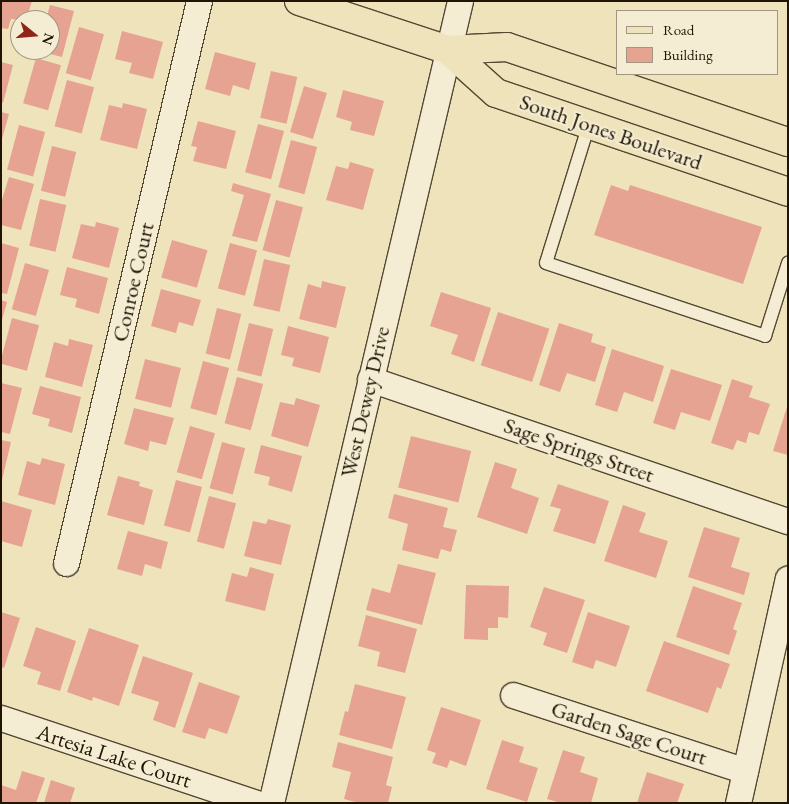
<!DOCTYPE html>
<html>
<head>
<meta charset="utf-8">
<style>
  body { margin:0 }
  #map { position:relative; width:789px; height:804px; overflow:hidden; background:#efe3bc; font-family:"EB Garamond",serif }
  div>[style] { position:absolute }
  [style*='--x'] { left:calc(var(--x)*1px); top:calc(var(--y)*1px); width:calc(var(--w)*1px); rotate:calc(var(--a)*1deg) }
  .building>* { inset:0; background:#e6a392; transform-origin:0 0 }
  .roads { filter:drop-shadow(1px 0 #544833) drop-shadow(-1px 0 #544833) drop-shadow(0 1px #544833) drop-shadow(0 -1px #544833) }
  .service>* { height:12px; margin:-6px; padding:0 6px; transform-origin:6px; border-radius:6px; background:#f5edd3 }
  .minor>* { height:25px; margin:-12.5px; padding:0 12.5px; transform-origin:12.5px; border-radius:12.5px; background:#f5edd3 }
  .primary>* { height:28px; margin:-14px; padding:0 14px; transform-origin:14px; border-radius:14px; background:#efe3bc }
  span { translate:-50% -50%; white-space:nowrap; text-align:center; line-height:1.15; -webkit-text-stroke:4px #f5edd3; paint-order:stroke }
  .street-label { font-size:22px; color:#201405 }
  .frame { position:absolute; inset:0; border:2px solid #201405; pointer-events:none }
  .legend { position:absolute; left:616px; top:10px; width:162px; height:65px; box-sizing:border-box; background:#f5edd3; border:1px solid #a09681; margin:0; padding:6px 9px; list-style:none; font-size:15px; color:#201405 }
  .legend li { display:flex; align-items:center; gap:10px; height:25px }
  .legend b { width:25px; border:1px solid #a09681 }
  .north { position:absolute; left:10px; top:10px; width:50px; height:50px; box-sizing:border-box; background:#f5edd3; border:1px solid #a09681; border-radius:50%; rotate:107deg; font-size:14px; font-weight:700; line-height:20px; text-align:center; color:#201405 }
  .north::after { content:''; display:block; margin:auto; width:18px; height:22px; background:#8f2418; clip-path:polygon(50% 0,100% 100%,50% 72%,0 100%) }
</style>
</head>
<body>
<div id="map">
  <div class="building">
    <div style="clip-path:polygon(1px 1px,32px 1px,26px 20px,11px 19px,8px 29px,1px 28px)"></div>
    <div style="clip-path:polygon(50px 5px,74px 11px,62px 57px,38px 51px,50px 50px,50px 20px,46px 20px)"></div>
    <div style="left:79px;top:27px;width:26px;height:48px;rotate:16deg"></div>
    <div style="clip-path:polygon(122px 31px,163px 42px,153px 79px,129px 73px,132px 63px,115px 59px)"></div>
    <div style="clip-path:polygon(215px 52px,256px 63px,249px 90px,233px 85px,230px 96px,205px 89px)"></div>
    <div style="left:36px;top:58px;width:26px;height:47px;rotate:16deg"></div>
    <div style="clip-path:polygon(1px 62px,13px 65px,3px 103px,1px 102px)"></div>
    <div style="left:271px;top:71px;width:27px;height:48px;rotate:13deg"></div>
    <div style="left:67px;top:80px;width:28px;height:48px;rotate:15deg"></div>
    <div style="left:304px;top:86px;width:24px;height:48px;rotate:17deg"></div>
    <div style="clip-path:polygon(343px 90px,384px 101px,374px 136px,350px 130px,352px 122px,336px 117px)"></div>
    <div style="clip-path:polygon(123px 103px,147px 109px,137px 149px,100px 140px,109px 105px,122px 108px)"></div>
    <div style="clip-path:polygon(1px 112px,9px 114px,2px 139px,1px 139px)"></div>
    <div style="clip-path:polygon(198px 121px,236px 131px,226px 169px,193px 161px,197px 147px,191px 146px)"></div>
    <div style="left:258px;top:124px;width:27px;height:50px;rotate:15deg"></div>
    <div style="left:19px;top:125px;width:27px;height:46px;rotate:15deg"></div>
    <div style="left:291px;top:140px;width:27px;height:49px;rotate:15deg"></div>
    <div style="left:52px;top:146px;width:25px;height:46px;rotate:14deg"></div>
    <div style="clip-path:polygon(350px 162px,374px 169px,363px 210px,326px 200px,336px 166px,348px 169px)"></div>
    <div style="clip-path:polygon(9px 177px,34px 184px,21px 230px,1px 225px,1px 203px)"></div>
    <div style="clip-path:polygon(233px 183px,271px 194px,257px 242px,232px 236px,244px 195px,231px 191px)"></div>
    <div style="clip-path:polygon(611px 185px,628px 191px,630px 185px,762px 227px,743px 284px,594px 235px)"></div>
    <div style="left:40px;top:199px;width:27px;height:48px;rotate:13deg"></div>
    <div style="left:276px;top:200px;width:28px;height:52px;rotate:15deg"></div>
    <div style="clip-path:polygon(96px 222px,119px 228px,109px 268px,72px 258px,81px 224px,95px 227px)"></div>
    <div style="left:172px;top:240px;width:37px;height:39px;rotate:16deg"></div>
    <div style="clip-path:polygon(1px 243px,19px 248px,7px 294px,1px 293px)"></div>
    <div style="left:230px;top:243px;width:28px;height:47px;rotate:15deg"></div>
    <div style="left:264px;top:259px;width:27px;height:48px;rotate:13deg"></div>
    <div style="left:25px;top:263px;width:25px;height:48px;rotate:16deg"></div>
    <div style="clip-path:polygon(67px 267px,108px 278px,99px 314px,75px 307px,77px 299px,60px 295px)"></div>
    <div style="clip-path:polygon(322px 281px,346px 287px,336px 328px,299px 319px,308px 284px,321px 288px)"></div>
    <div style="clip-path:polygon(161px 289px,201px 300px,193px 326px,179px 322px,176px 333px,151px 326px)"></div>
    <div style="clip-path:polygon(441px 292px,491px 308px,474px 362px,451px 354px,458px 335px,430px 326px)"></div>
    <div style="clip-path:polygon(1px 300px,7px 302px,2px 320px,1px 319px)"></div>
    <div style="left:217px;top:308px;width:25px;height:47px;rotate:14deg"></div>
    <div style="left:498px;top:312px;width:54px;height:56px;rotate:18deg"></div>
    <div style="left:12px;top:318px;width:28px;height:47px;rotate:15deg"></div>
    <div style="left:249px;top:323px;width:25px;height:49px;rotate:14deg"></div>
    <div style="clip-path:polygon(559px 323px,593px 334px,591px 342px,606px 347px,595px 382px,567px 373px,560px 392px,539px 385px)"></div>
    <div style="clip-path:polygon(288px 326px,329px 337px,320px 373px,292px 366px,294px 358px,281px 355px)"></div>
    <div style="clip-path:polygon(69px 339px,93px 345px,82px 387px,45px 377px,54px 342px,68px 346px)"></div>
    <div style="clip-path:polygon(612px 349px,664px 366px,653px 402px,624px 392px,617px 412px,595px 405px)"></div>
    <div style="left:145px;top:359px;width:37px;height:41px;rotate:14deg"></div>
    <div style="left:203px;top:361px;width:27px;height:49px;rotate:15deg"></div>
    <div style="clip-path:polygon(671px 369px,722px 385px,710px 421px,681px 412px,675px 430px,653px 423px)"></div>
    <div style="left:237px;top:377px;width:27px;height:48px;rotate:15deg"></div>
    <div style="clip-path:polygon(732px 379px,753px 386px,749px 397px,770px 404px,759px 435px,749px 432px,746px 443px,737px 440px,733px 450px,711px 443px)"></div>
    <div style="clip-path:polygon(1px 383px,22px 388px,10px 434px,1px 432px)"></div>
    <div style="clip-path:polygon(40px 386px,81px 397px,72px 433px,48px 426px,50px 419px,32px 414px)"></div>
    <div style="clip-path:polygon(296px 398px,320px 405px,308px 447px,271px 436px,280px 402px,294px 405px)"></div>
    <div style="clip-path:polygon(787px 407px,788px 407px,788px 455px,773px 451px)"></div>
    <div style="clip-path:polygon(134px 408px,174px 418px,166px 445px,150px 441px,148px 451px,124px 444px)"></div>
    <div style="left:190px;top:426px;width:26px;height:48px;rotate:16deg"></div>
    <div style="left:411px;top:436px;width:62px;height:53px;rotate:14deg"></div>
    <div style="clip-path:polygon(1px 440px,11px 442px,2px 480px,1px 480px)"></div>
    <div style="left:222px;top:442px;width:24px;height:48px;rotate:15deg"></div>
    <div style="clip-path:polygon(261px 445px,302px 456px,292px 492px,268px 485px,270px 477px,254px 473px)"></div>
    <div style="clip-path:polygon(42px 458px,65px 464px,55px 505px,18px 495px,27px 461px,40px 465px)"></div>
    <div style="clip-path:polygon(495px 462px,517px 469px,511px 488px,539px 498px,527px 534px,477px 517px)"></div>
    <div style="clip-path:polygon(118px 476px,140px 482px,139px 486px,153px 490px,144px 525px,107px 515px)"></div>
    <div style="left:176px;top:480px;width:27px;height:47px;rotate:15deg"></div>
    <div style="clip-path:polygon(558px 484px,609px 501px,595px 544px,553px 531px,561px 509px,550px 506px)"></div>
    <div style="clip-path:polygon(394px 494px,448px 508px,443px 527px,457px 530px,451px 552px,441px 549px,438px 559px,402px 550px,408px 524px,388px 518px)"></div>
    <div style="left:209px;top:496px;width:28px;height:47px;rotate:15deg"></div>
    <div style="clip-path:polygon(1px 501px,32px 510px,22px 547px,1px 541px)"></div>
    <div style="clip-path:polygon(623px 505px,646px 513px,639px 532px,668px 541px,656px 578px,604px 561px)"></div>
    <div style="clip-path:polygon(268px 519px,291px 525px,281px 565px,244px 556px,253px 521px,266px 524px)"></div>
    <div style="clip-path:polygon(704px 527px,740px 538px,731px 567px,750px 573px,744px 595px,688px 577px)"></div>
    <div style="clip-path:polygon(128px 531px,168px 542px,161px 569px,145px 564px,142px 576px,117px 569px)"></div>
    <div style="clip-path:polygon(398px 564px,436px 573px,422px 625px,366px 610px,372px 588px,390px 593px)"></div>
    <div style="clip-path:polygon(250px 567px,274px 574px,265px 611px,225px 601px,232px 573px,247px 577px)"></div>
    <div style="clip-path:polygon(466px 585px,509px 586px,508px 618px,498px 617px,498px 628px,488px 628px,488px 640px,464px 639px)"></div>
    <div style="clip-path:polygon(693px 586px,742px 603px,733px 629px,737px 631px,729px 655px,676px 637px)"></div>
    <div style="clip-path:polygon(544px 587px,585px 600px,567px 653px,543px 645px,547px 633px,530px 627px)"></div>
    <div style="clip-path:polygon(1px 612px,20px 618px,4px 668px,1px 667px)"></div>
    <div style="clip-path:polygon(588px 612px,630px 626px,616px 667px,596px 660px,593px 669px,572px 662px)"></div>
    <div style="clip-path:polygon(366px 615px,417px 629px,405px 673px,377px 666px,380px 652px,358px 646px)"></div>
    <div style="clip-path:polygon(36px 627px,76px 641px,60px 691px,37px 684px,41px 672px,23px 666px)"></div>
    <div style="clip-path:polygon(89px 628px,139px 645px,119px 706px,93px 697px,92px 701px,67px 692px)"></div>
    <div style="clip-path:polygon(664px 641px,730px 664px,721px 689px,717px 687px,708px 713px,646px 691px)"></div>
    <div style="clip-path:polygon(143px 656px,193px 673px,175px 728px,153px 720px,159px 702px,131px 693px)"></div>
    <div style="clip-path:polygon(199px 682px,240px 696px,227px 734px,209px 728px,205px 739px,182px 732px)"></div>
    <div style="clip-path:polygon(355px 684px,406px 697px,392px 749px,339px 735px,345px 711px,348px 712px)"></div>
    <div style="clip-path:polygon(441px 707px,481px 720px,466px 766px,450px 760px,447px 768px,432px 763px,436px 753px,427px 750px)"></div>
    <div style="clip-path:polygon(502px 740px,524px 747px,519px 762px,538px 768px,527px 802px,486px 789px)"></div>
    <div style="clip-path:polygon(338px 742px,393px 757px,386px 785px,392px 787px,388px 803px,359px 803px,344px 799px,351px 772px,332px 767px)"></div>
    <div style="clip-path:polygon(563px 750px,585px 757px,580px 772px,598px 778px,591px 803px,561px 803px,547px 799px)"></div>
    <div style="clip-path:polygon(22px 771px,45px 778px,36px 803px,1px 803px,1px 785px,16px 790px)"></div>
    <div style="clip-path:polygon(647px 772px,684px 784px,677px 803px,637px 803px)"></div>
    <div style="clip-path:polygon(51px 780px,75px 788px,70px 803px,44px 803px)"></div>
  </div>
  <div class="roads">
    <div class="service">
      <div style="--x:589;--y:124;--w:145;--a:107.2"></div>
      <div style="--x:546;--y:263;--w:231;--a:18.4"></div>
      <div style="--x:765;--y:336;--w:77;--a:-72.5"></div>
    </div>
    <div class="minor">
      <div style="--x:370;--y:379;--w:441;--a:18.8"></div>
      <div style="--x:66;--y:563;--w:578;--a:-76.69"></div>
      <div style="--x:513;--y:695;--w:244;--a:18.1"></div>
      <div style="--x:1;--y:718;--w:269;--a:18.4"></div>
      <div style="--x:271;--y:803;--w:824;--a:-76.74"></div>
      <div style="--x:738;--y:803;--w:230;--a:-77.5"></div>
    </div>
    <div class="primary">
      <div style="--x:299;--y:1;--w:157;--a:18.2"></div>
      <div style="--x:448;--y:50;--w:59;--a:-2.9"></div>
      <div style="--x:507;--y:47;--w:297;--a:18.7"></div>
      <div style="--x:448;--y:50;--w:64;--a:41.9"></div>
      <div style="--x:496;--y:93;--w:308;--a:18.7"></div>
    </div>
  </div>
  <div class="street-label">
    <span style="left:611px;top:132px;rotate:19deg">South Jones Boulevard</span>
    <span style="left:133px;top:282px;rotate:-77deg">Conroe Court</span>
    <span style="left:365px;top:402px;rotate:-77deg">West Dewey Drive</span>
    <span style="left:579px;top:450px;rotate:19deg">Sage Springs Street</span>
    <span style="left:629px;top:733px;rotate:18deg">Garden Sage Court</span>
    <span style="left:114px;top:756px;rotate:18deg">Artesia Lake Court</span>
  </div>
  <div class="frame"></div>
  <ul class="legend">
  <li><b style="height:6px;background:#efe3bc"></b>Road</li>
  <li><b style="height:14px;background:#e6a392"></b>Building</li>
  </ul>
  <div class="north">N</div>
</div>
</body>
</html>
